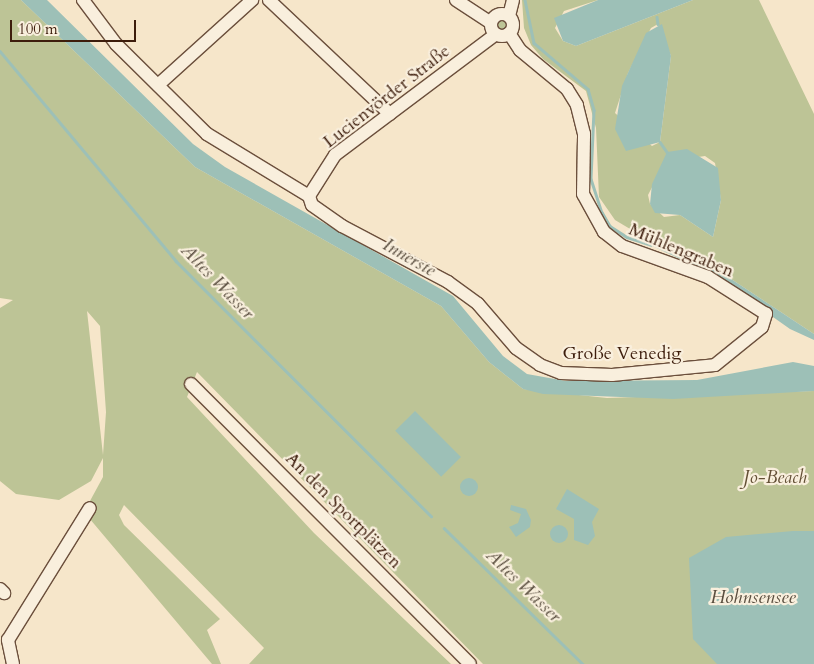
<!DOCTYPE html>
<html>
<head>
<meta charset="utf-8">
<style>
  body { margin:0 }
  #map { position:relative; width:814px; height:664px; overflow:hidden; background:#f6e6ca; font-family:Cardo,serif }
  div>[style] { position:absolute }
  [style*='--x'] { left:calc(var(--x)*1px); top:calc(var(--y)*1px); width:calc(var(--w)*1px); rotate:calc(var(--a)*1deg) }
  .green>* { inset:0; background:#bdc496 }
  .round { border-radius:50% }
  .water>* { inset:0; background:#9dc0b7; transform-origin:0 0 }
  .stream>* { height:2.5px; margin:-1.25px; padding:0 1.25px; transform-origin:1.25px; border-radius:1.25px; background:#9dc0b7 }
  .roads { filter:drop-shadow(1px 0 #6b4f3c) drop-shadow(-1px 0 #6b4f3c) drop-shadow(0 1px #6b4f3c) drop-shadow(0 -1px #6b4f3c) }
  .minor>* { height:12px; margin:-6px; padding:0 6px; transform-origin:6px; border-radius:6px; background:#f9efdd }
  .minor>.ring { margin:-6px; padding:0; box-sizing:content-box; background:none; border:12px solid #f9efdd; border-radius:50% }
  span { translate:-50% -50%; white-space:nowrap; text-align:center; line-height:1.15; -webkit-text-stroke:4.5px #f9efdd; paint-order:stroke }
  .street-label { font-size:18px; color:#3d1d0c }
  .park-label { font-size:18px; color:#634f35; font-style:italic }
  .water-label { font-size:19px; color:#5a4e3f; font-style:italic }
  .scale { position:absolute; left:10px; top:20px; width:126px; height:22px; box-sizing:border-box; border:2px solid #3d1d0c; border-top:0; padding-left:6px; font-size:15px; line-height:18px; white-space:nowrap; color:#3d1d0c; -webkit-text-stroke:4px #f9efdd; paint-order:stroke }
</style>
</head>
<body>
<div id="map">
  <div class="green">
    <div style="clip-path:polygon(evenodd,0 0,21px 0,195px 167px,441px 306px,489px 362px,523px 389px,607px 398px,814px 391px,814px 664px,483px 664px,197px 372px,187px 397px,314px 533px,451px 664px,249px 664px,264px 648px,124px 505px,119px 515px,124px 525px,220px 619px,207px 630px,221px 664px,212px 664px,84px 512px,103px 477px,103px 458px,91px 481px,59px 500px,16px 494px,0 481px,0 308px,13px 300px,0 298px,0 0,87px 311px,100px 326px,106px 412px,103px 455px,87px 311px)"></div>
    <div style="clip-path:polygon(evenodd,522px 0,598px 0,564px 11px,555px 28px,563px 41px,576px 46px,693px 0,759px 0,814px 114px,814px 334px,716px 269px,657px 245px,615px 220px,599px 197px,596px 128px,586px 91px,543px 59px,531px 45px,524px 28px,522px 0,658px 24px,671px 56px,660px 142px,652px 146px,615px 113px,628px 73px,651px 28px,658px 24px,522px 0,705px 156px,715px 163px,721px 200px,713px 237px,680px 215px,664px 217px,650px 204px,648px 195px,665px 162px,705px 156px)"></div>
    <div class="round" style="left:496px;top:18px;width:12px;height:12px"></div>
  </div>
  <div class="water">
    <div style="clip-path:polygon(21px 0,47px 0,193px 144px,225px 167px,453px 296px,503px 356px,527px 374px,566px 381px,697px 380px,793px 362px,814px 366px,814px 391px,673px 399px,543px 394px,523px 389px,489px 362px,441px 306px,195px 167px)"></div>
    <div style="clip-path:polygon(598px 0,693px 0,576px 46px,563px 41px,554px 18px)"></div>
    <div style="clip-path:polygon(662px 24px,671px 56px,660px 142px,626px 151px,615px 129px,622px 86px,646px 33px)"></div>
    <div style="clip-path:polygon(687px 149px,718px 168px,721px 200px,713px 237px,680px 215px,655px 213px,650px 204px,652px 184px,667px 152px)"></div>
    <div style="clip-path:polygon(648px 244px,716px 269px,814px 334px,814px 340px,790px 329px,712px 274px)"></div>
    <div style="left:415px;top:411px;width:65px;height:28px;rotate:45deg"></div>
    <div class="round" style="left:460px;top:478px;width:18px;height:18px"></div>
    <div style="clip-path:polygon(567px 489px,599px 509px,592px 522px,595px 536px,588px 545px,574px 540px,574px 519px,556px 509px)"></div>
    <div style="clip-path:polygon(511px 505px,526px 509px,531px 520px,530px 527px,516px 537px,509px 527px,518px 523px,521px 514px,510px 510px)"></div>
    <div class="round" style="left:550px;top:525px;width:18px;height:18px"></div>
    <div style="clip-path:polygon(793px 531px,814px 531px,814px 664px,717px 664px,693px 639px,689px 558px,726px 537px)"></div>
  </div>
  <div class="stream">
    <div style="--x:525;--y:0;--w:44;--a:78.2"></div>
    <div style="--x:534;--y:43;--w:71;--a:40.4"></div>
    <div style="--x:588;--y:89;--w:22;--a:74"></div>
    <div style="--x:594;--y:110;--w:69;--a:92.5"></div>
    <div style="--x:591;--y:179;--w:35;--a:72"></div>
    <div style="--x:602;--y:212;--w:16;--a:60"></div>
    <div style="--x:610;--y:226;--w:20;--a:33"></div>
    <div style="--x:627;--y:237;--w:25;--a:18"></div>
    <div style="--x:657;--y:17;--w:7;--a:82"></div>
    <div style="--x:0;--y:51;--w:274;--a:50"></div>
    <div style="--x:176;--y:261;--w:361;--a:45"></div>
    <div style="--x:660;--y:142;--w:12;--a:55"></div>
    <div style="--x:444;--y:528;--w:194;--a:44.4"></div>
  </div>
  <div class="roads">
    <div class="minor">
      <div style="--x:83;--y:0;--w:55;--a:53.1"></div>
      <div style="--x:116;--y:44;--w:128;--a:44.7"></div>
      <div style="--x:207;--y:134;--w:119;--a:31.3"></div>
      <div style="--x:309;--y:196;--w:9;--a:72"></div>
      <div style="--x:312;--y:205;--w:37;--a:35"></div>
      <div style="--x:342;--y:226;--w:120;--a:27.8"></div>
      <div style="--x:448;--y:282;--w:37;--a:36"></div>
      <div style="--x:478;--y:304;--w:58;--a:49.2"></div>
      <div style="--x:516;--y:348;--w:29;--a:35"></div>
      <div style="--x:540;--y:365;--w:22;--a:21"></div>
      <div style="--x:561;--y:373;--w:51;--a:2.2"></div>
      <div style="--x:612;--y:375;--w:103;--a:-5.5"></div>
      <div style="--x:715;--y:365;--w:60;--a:-39"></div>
      <div style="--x:762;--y:327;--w:14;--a:-73"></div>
      <div style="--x:766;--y:314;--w:69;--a:-147.5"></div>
      <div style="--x:708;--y:277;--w:91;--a:-160.2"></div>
      <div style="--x:622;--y:246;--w:23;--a:-142"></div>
      <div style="--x:604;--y:232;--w:43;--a:-118.9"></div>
      <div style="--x:583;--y:194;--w:60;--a:-89"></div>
      <div style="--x:584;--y:134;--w:30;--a:-104"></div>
      <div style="--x:577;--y:105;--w:19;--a:-122"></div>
      <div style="--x:567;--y:89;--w:61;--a:-140.3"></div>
      <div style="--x:520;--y:50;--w:20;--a:-123"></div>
      <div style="--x:269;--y:0;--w:166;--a:43.3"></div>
      <div style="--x:456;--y:0;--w:42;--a:33.3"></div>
      <div class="ring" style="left:491px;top:14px;width:10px;height:10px"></div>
      <div style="--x:509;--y:16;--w:16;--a:-76"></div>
      <div style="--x:158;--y:85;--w:127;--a:-42.1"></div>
      <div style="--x:309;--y:196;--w:49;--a:-57.6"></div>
      <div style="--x:335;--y:155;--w:201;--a:-36.9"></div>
      <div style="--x:191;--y:384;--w:395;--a:45.1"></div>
      <div style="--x:0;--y:589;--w:6;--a:45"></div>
      <div style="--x:13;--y:664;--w:25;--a:-102"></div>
      <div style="--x:8;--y:640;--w:155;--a:-58.2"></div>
    </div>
  </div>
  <div class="street-label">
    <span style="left:387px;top:97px;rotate:-38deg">Lucienvörder Straße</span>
    <span style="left:681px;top:251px;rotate:23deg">Mühlengraben</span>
    <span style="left:622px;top:354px">Große Venedig</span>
    <span style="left:343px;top:511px;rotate:45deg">An den Sportplätzen</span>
  </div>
  <div class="park-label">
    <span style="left:775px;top:478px">Jo-Beach</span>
  </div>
  <div class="water-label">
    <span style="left:409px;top:258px;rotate:30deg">Innerste</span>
    <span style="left:217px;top:282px;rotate:46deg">Altes Wasser</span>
    <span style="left:523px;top:586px;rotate:44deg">Altes Wasser</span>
    <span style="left:753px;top:598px">Hohnsensee</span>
  </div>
  <div class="scale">100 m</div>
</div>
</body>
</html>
